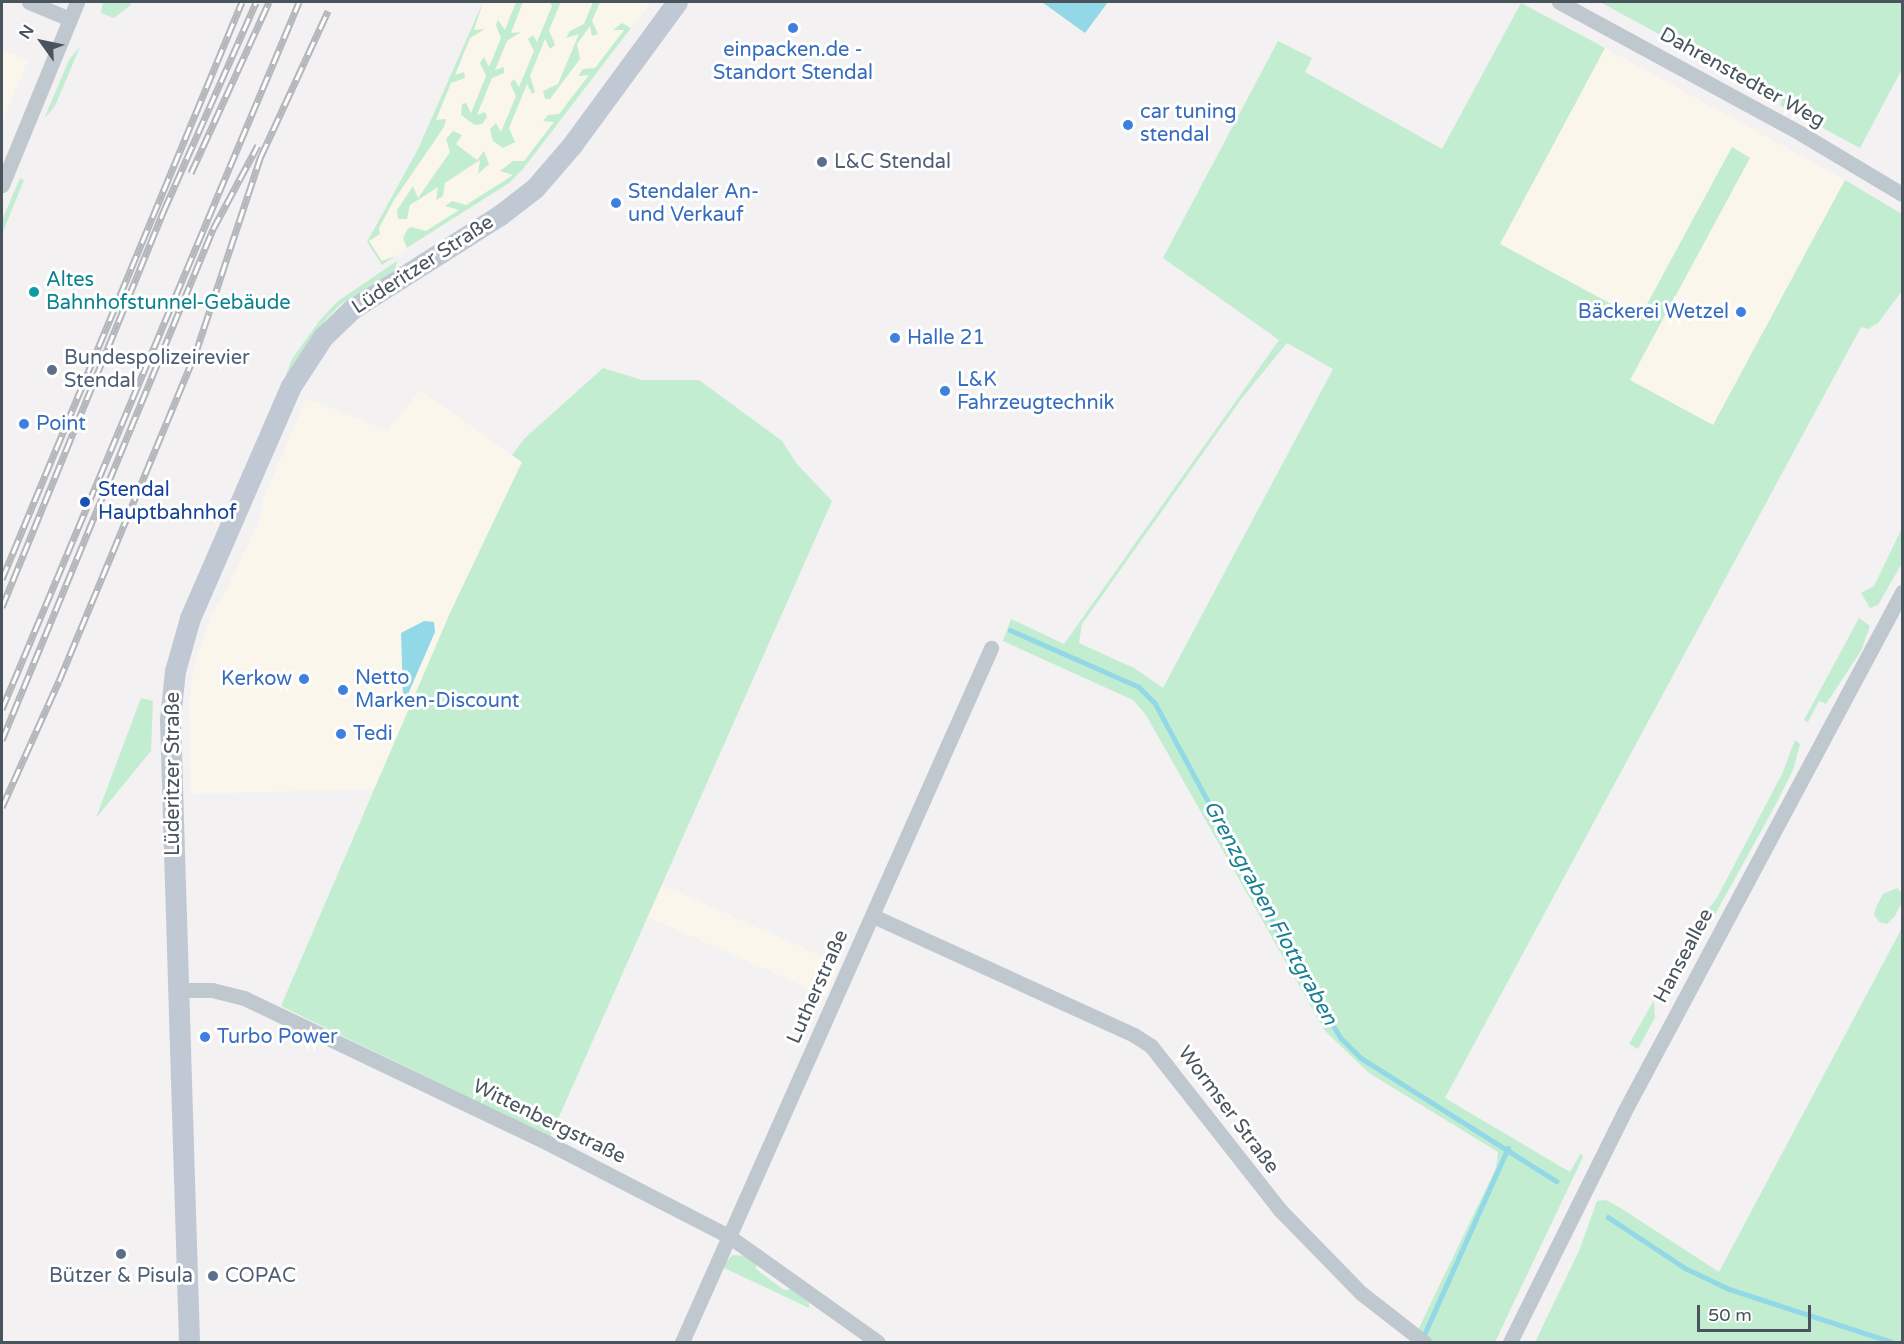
<!DOCTYPE html>
<html>
<head>
<meta charset="utf-8">
<style>
  body { margin:0 }
  #map { position:relative; width:1904px; height:1344px; overflow:hidden; background:#f3f1f1; font-family:"Varela Round",sans-serif }
  div>[style] { position:absolute }
  [style*='--x'] { left:calc(var(--x)*1px); top:calc(var(--y)*1px); width:calc(var(--w)*1px); rotate:calc(var(--a)*1deg) }
  .commercial>* { inset:0; background:#fbf6ec; transform-origin:0 0 }
  .green>* { inset:0; background:#c2edd1 }
  .water>* { inset:0; background:#92d8e7 }
  .stream>* { height:4.5px; margin:-2.25px; padding:0 2.25px; transform-origin:2.25px; border-radius:2.25px; background:#92d8e7 }
  .street>* { height:15px; margin:-7.5px; padding:0 7.5px; transform-origin:7.5px; border-radius:7.5px; background:#bfc8ce }
  .secondary>* { height:21px; margin:-10.5px; padding:0 10.5px; transform-origin:10.5px; border-radius:10.5px; background:#c0c9d3 }
  .rail>* { height:7px; margin-top:-3.5px; transform-origin:0; background:repeating-linear-gradient(90deg,#fff 0 14px,#b3b6ba 0 28px); box-sizing:border-box; border-block:2px solid #b3b6ba }
  .dots>* { width:16px; height:16px; translate:-50% -50%; box-sizing:border-box; border:3px solid #fff; border-radius:50% }
  span { translate:-50% -50%; white-space:nowrap; text-align:center; line-height:1.15; -webkit-text-stroke:6px #fff; paint-order:stroke }
  .shop-label { font-size:20px; color:#366cbe }
  .left { translate:0 -50%; text-align:left }
  .right { translate:-100% -50%; text-align:right }
  .street-label { font-size:20px; color:#49545d }
  .service-label { font-size:20px; color:#4e5e75 }
  .culture-label { font-size:20px; color:#0d838f }
  .transit-label { font-size:20px; color:#164399 }
  .water-label { font-size:21px; color:#167f94; font-style:italic }
  .frame { position:absolute; inset:0; border:3px solid #49545d; pointer-events:none }
  .north { position:absolute; left:12px; top:12px; width:60px; height:60px; -webkit-text-stroke:4px #fff; paint-order:stroke; rotate:303deg; font-size:16px; font-weight:700; line-height:24px; text-align:center; color:#49545d }
  .north::after { content:''; display:block; margin:auto; width:21px; height:27px; background:#49545d; clip-path:polygon(50% 0,100% 100%,50% 72%,0 100%) }
  .scale { position:absolute; left:1697px; top:1305px; width:114px; height:27px; box-sizing:border-box; border:3px solid #49545d; border-top:0; padding-left:8px; font-size:18px; line-height:21px; white-space:nowrap; color:#49545d; -webkit-text-stroke:4px #fff; paint-order:stroke }
</style>
</head>
<body>
<div id="map">
  <div class="commercial">
    <div style="clip-path:polygon(483px 2px,651px 2px,525px 168px,509px 183px,382px 265px,367px 242px,418px 149px)"></div>
    <div style="clip-path:polygon(1605px 48px,1845px 180px,1713px 425px,1630px 381px,1750px 157px,1732px 148px,1639px 319px,1500px 244px)"></div>
    <div style="clip-path:polygon(2px 50px,28px 60px,2px 123px)"></div>
    <div style="clip-path:polygon(420px 390px,522px 462px,450px 613px,377px 789px,191px 794px,189px 703px,194px 664px,212px 613px,223px 597px,260px 520px,263px 499px,307px 398px,388px 431px)"></div>
    <div style="left:662px;top:885px;width:195px;height:35px;rotate:24deg"></div>
  </div>
  <div class="green">
    <div style="clip-path:polygon(103px 2px,126px 2px,132px 4px,114px 18px,101px 13px)"></div>
    <div style="clip-path:polygon(483px 2px,474px 30px,485px 29px,470px 38px,455px 75px,464px 72px,465px 78px,451px 83px,436px 120px,446px 119px,444px 127px,394px 200px,379px 228px,380px 234px,369px 241px,382px 261px,395px 256px,382px 265px,367px 242px,418px 149px)"></div>
    <div style="clip-path:polygon(516px 2px,523px 2px,511px 33px,521px 32px,507px 41px,495px 70px,504px 67px,504px 73px,492px 78px,477px 115px,485px 112px,487px 117px,482px 124px,475px 125px,461px 115px,462px 104px,466px 103px,471px 113px,486px 76px,480px 63px,484px 57px,489px 67px,501px 38px,496px 25px,498px 20px,505px 30px)"></div>
    <div style="clip-path:polygon(550px 2px,561px 2px,549px 30px,555px 45px,550px 49px,545px 39px,530px 76px,535px 92px,532px 94px,527px 84px,509px 128px,515px 142px,503px 148px,493px 141px,490px 129px,496px 123px,501px 132px,516px 96px,510px 83px,514px 79px,519px 87px,534px 51px,528px 39px,533px 35px,537px 42px,552px 6px)"></div>
    <div style="clip-path:polygon(593px 2px,600px 2px,592px 21px,598px 34px,592px 36px,590px 26px,577px 44px,580px 59px,550px 99px,545px 99px,543px 91px,558px 84px,579px 34px,566px 38px,570px 31px,584px 24px)"></div>
    <div style="clip-path:polygon(1600px 2px,1902px 2px,1902px 69px,1860px 148px,1780px 105px,1782px 101px)"></div>
    <div style="clip-path:polygon(evenodd,1521px 3px,1605px 48px,1500px 244px,1639px 319px,1732px 147px,1750px 158px,1630px 380px,1713px 425px,1845px 180px,1902px 214px,1902px 291px,1878px 323px,1868px 329px,1861px 327px,1445px 1098px,1570px 1172px,1581px 1153px,1583px 1157px,1495px 1342px,1434px 1342px,1417px 1332px,1496px 1168px,1498px 1152px,1369px 1073px,1325px 1031px,1146px 715px,1133px 700px,1003px 641px,1011px 619px,1064px 644px,1279px 340px,1163px 258px,1278px 41px,1312px 58px,1305px 72px,1442px 149px,1521px 3px,1287px 343px,1333px 369px,1163px 688px,1134px 668px,1079px 643px,1082px 624px,1242px 398px,1287px 343px)"></div>
    <div style="clip-path:polygon(622px 23px,631px 28px,524px 168px,509px 183px,407px 248px,403px 238px,407px 230px,411px 227px,426px 231px,459px 210px,445px 206px,452px 201px,466px 205px,513px 175px,500px 171px,513px 161px,524px 161px,554px 122px,543px 121px,548px 115px,559px 114px,589px 75px,578px 76px,583px 69px,595px 68px,624px 30px,613px 30px)"></div>
    <div style="clip-path:polygon(80px 47px,55px 106px,44px 119px,69px 60px)"></div>
    <div style="clip-path:polygon(453px 131px,462px 135px,456px 144px,477px 160px,484px 151px,489px 164px,478px 174px,480px 160px,445px 183px,443px 196px,436px 200px,438px 187px,410px 205px,407px 219px,398px 219px,397px 210px,413px 186px,418px 198px,450px 152px,446px 139px)"></div>
    <div style="clip-path:polygon(20px 178px,24px 180px,2px 234px,2px 220px)"></div>
    <div style="clip-path:polygon(397px 261px,395px 270px,341px 304px,326px 319px,283px 383px,292px 359px,320px 320px,338px 301px)"></div>
    <div style="clip-path:polygon(603px 368px,642px 380px,699px 380px,782px 441px,797px 464px,832px 501px,550px 1137px,281px 1006px,450px 613px,522px 462px,512px 455px,525px 438px)"></div>
    <div style="clip-path:polygon(1902px 528px,1902px 563px,1878px 605px,1870px 608px,1861px 593px,1874px 586px)"></div>
    <div style="clip-path:polygon(1859px 618px,1870px 626px,1861px 651px,1826px 704px,1819px 701px,1808px 722px,1804px 720px)"></div>
    <div style="clip-path:polygon(141px 698px,153px 701px,151px 751px,96px 818px)"></div>
    <div style="clip-path:polygon(1795px 740px,1800px 744px,1793px 770px,1776px 804px,1675px 987px,1663px 983px,1697px 923px,1717px 898px,1782px 774px)"></div>
    <div style="clip-path:polygon(1897px 888px,1902px 893px,1902px 902px,1895px 916px,1887px 924px,1879px 922px,1874px 914px,1877px 905px,1883px 894px)"></div>
    <div style="clip-path:polygon(1902px 928px,1902px 1342px,1535px 1342px,1579px 1251px,1597px 1201px,1606px 1200px,1619px 1207px,1719px 1272px)"></div>
    <div style="clip-path:polygon(1654px 1000px,1655px 1017px,1638px 1049px,1629px 1044px)"></div>
    <div style="clip-path:polygon(732px 1255px,746px 1256px,756px 1263px,756px 1269px,784px 1290px,791px 1289px,809px 1303px,809px 1308px,722px 1267px)"></div>
  </div>
  <div class="water">
    <div style="clip-path:polygon(1042px 2px,1108px 2px,1085px 33px)"></div>
    <div style="clip-path:polygon(424px 621px,434px 622px,435px 632px,408px 694px,403px 696px,401px 633px)"></div>
  </div>
  <div class="stream">
    <div style="--x:1010;--y:630;--w:141;--a:23.8"></div>
    <div style="--x:1139;--y:687;--w:23;--a:45"></div>
    <div style="--x:1155;--y:703;--w:302;--a:61.6"></div>
    <div style="--x:1299;--y:969;--w:81;--a:58.7"></div>
    <div style="--x:1341;--y:1038;--w:28;--a:45"></div>
    <div style="--x:1361;--y:1058;--w:231;--a:32.2"></div>
    <div style="--x:1608;--y:1217;--w:92;--a:33.5"></div>
    <div style="--x:1685;--y:1268;--w:49;--a:25.5"></div>
    <div style="--x:1729;--y:1289;--w:171;--a:18"></div>
    <div style="--x:1423;--y:1337;--w:207;--a:-65.8"></div>
  </div>
  <div class="street">
    <div style="--x:29;--y:2;--w:44;--a:22.5"></div>
    <div style="--x:1559;--y:2;--w:274;--a:28.5"></div>
    <div style="--x:1800;--y:133;--w:119;--a:30.9"></div>
    <div style="--x:2;--y:185;--w:198;--a:-67.7"></div>
    <div style="--x:873;--y:916;--w:287;--a:24.5"></div>
    <div style="--x:1134;--y:1035;--w:20;--a:33"></div>
    <div style="--x:1151;--y:1046;--w:209;--a:51.8"></div>
    <div style="--x:1280;--y:1210;--w:116;--a:45.7"></div>
    <div style="--x:1361;--y:1293;--w:80;--a:37.9"></div>
    <div style="--x:178;--y:990;--w:34;--a:0"></div>
    <div style="--x:212;--y:990;--w:33;--a:14"></div>
    <div style="--x:244;--y:998;--w:335;--a:25.5"></div>
    <div style="--x:546;--y:1142;--w:207;--a:27.3"></div>
    <div style="--x:730;--y:1237;--w:181;--a:35.4"></div>
    <div style="--x:682;--y:1342;--w:760;--a:-66"></div>
    <div style="--x:1510;--y:1342;--w:257;--a:-63.6"></div>
    <div style="--x:1624;--y:1112;--w:590;--a:-61.87"></div>
  </div>
  <div class="secondary">
    <div style="--x:189;--y:1342;--w:623;--a:-91.75"></div>
    <div style="--x:170;--y:719;--w:48;--a:-84.1"></div>
    <div style="--x:175;--y:671;--w:55;--a:-74.2"></div>
    <div style="--x:190;--y:618;--w:253;--a:-66.5"></div>
    <div style="--x:291;--y:386;--w:59;--a:-56.9"></div>
    <div style="--x:323;--y:337;--w:40;--a:-44"></div>
    <div style="--x:352;--y:309;--w:175;--a:-32.4"></div>
    <div style="--x:500;--y:215;--w:44;--a:-37.6"></div>
    <div style="--x:535;--y:188;--w:57;--a:-49.3"></div>
    <div style="--x:572;--y:145;--w:177;--a:-53.7"></div>
  </div>
  <div class="rail">
    <div style="--x:191;--y:173;--w:188;--a:-65.5"></div>
    <div style="--x:2;--y:579;--w:625;--a:-67.42"></div>
    <div style="--x:2;--y:607;--w:429;--a:-67.8"></div>
    <div style="--x:164;--y:210;--w:227;--a:-66.1"></div>
    <div style="--x:2;--y:709;--w:767;--a:-67.21"></div>
    <div style="--x:2;--y:740;--w:553;--a:-67.56"></div>
    <div style="--x:213;--y:229;--w:95;--a:-61.8"></div>
    <div style="--x:2;--y:807;--w:138;--a:-65.7"></div>
    <div style="--x:59;--y:681;--w:353;--a:-67.4"></div>
    <div style="--x:195;--y:355;--w:210;--a:-71.7"></div>
    <div style="--x:261;--y:156;--w:160;--a:-65.2"></div>
  </div>
  <div class="dots">
    <div style="left:793px;top:28px;background:#3f7fe0"></div>
    <div style="left:1128px;top:125px;background:#3f7fe0"></div>
    <div style="left:822px;top:162px;background:#5c6f8a"></div>
    <div style="left:616px;top:203px;background:#3f7fe0"></div>
    <div style="left:34px;top:292px;background:#0f9aa8"></div>
    <div style="left:1741px;top:312px;background:#3f7fe0"></div>
    <div style="left:895px;top:338px;background:#3f7fe0"></div>
    <div style="left:52px;top:370px;background:#5c6f8a"></div>
    <div style="left:945px;top:391px;background:#3f7fe0"></div>
    <div style="left:24px;top:424px;background:#3f7fe0"></div>
    <div style="left:85px;top:502px;background:#1a4fb4"></div>
    <div style="left:304px;top:679px;background:#3f7fe0"></div>
    <div style="left:343px;top:690px;background:#3f7fe0"></div>
    <div style="left:341px;top:734px;background:#3f7fe0"></div>
    <div style="left:205px;top:1037px;background:#3f7fe0"></div>
    <div style="left:121px;top:1254px;background:#5c6f8a"></div>
    <div style="left:213px;top:1276px;background:#5c6f8a"></div>
  </div>
  <div class="shop-label">
    <span style="left:793px;top:62px">einpacken.de -<br>Standort Stendal</span>
    <span class="left" style="left:1140px;top:124px">car tuning<br>stendal</span>
    <span class="left" style="left:628px;top:204px">Stendaler An-<br>und Verkauf</span>
    <span class="right" style="left:1729px;top:312px">Bäckerei Wetzel</span>
    <span class="left" style="left:907px;top:338px">Halle 21</span>
    <span class="left" style="left:957px;top:392px">L&amp;K<br>Fahrzeugtechnik</span>
    <span class="left" style="left:36px;top:424px">Point</span>
    <span class="left" style="left:355px;top:690px">Netto<br>Marken-Discount</span>
    <span class="right" style="left:292px;top:679px">Kerkow</span>
    <span class="left" style="left:353px;top:734px">Tedi</span>
    <span class="left" style="left:217px;top:1037px">Turbo Power</span>
  </div>
  <div class="street-label">
    <span style="left:1742px;top:78px;rotate:29deg">Dahrenstedter Weg</span>
    <span style="left:423px;top:265px;rotate:-33deg">Lüderitzer Straße</span>
    <span style="left:173px;top:774px;rotate:-90deg">Lüderitzer Straße</span>
    <span style="left:1684px;top:956px;rotate:-62deg">Hanseallee</span>
    <span style="left:818px;top:987px;rotate:-66deg">Lutherstraße</span>
    <span style="left:1228px;top:1110px;rotate:53deg">Wormser Straße</span>
    <span style="left:549px;top:1122px;rotate:26deg">Wittenbergstraße</span>
  </div>
  <div class="service-label">
    <span class="left" style="left:834px;top:162px">L&amp;C Stendal</span>
    <span class="left" style="left:64px;top:370px">Bundespolizeirevier<br>Stendal</span>
    <span style="left:121px;top:1276px">Bützer &amp; Pisula</span>
    <span class="left" style="left:225px;top:1276px">COPAC</span>
  </div>
  <div class="culture-label">
    <span class="left" style="left:46px;top:292px">Altes<br>Bahnhofstunnel-Gebäude</span>
  </div>
  <div class="transit-label">
    <span class="left" style="left:98px;top:502px">Stendal<br>Hauptbahnhof</span>
  </div>
  <div class="water-label">
    <span style="left:1270px;top:913px;rotate:61deg">Grenzgraben Flottgraben</span>
  </div>
  <div class="frame"></div>
  <div class="north">N</div>
  <div class="scale">50 m</div>
</div>
</body>
</html>
